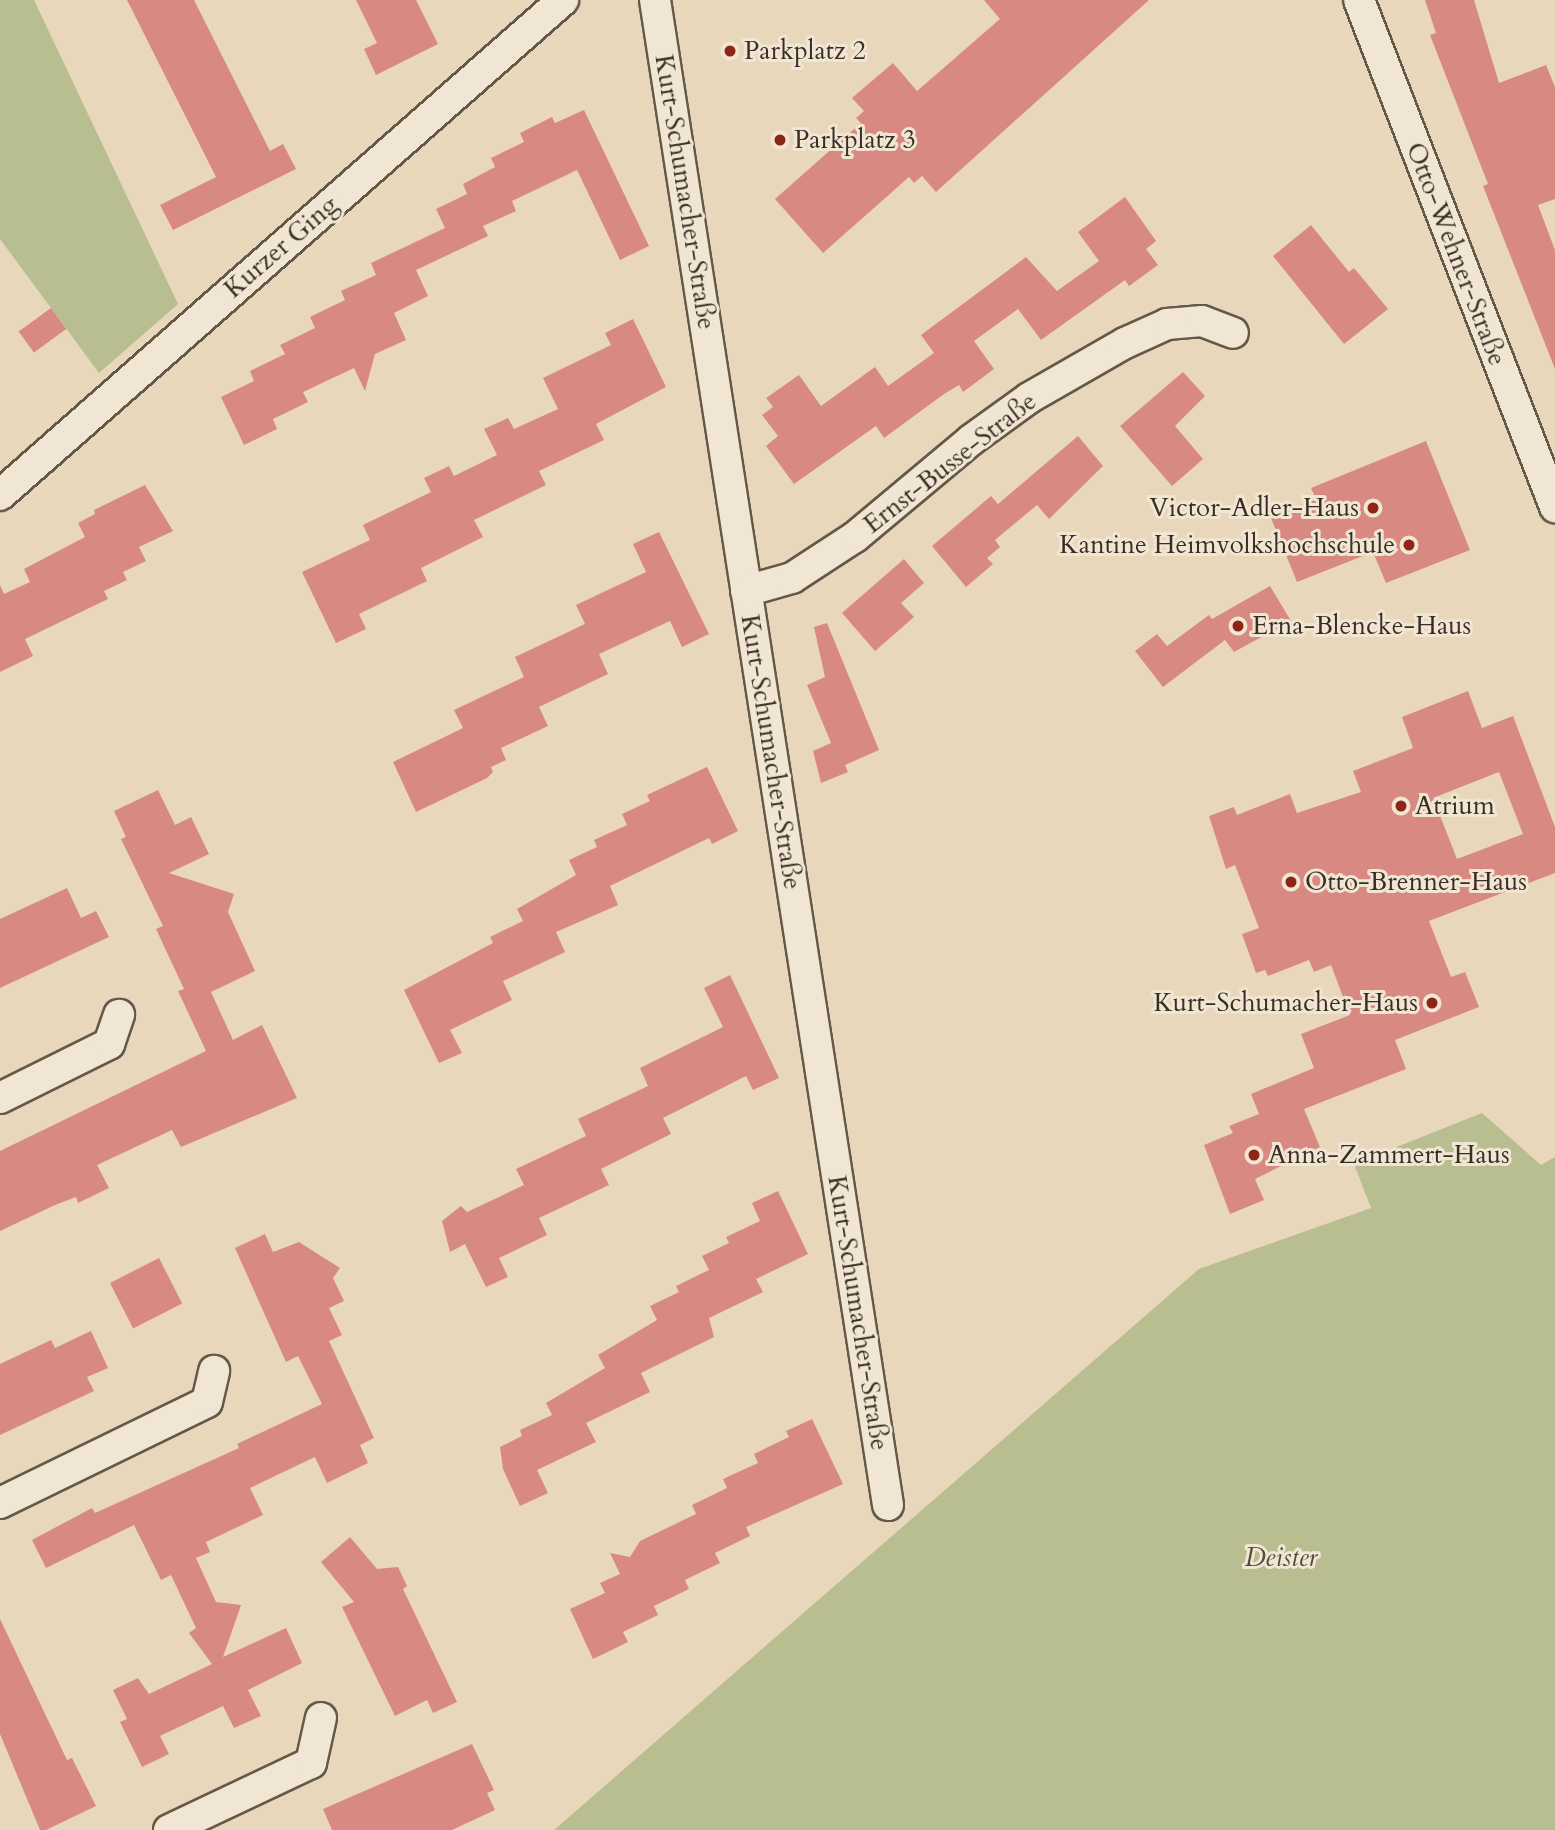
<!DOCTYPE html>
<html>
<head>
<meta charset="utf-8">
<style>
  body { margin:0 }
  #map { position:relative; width:1555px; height:1830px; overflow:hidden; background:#e9d7bb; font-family:Cardo,serif }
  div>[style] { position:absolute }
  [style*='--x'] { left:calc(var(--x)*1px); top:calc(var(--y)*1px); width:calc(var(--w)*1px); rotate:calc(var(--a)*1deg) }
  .green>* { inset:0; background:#b8be8f }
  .building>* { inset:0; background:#d88a82; transform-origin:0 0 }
  .roads { filter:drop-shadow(2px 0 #645849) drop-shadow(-2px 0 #645849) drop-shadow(0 2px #645849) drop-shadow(0 -2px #645849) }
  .minor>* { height:30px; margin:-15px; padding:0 15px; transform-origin:15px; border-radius:15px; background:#f1e5d3 }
  .dots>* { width:19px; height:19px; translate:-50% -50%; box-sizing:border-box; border:4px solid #f1e5d3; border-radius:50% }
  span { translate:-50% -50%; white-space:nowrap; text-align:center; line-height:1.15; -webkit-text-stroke:6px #f1e5d3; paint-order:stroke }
  .poi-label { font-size:26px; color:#382e23 }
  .left { translate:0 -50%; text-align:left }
  .right { translate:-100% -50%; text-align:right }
  .street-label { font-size:26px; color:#382e23 }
  .park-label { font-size:26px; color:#524b39; font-style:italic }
</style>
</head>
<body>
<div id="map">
  <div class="green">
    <div style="clip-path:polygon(0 0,34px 0,178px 304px,99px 373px,0 239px)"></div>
    <div style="clip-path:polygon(1482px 1113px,1541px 1165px,1555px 1157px,1555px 1830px,554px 1830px,1199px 1269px,1371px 1208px,1354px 1164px)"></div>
  </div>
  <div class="building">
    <div style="clip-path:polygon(127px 0,194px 0,270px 151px,283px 144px,296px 169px,173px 230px,160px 205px,216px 177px)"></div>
    <div style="clip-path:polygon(356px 0,416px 0,438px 44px,376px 75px,364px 49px,377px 43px)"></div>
    <div style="clip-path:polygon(984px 0,1149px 0,936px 192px,922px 176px,914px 183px,909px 177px,823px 253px,775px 199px,861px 123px,856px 118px,864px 111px,852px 98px,893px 63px,917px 91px,1000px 19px)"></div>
    <div style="clip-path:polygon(1425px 0,1474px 0,1499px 83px,1546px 65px,1555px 87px,1555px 199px,1538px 205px,1555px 250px,1555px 369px,1483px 186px,1488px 184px,1430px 35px,1436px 33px)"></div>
    <div style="clip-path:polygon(584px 110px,649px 246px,620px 260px,577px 170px,512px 201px,516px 211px,483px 226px,488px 236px,416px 270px,428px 296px,394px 313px,406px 340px,375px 354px,365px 391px,354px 368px,303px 392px,308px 402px,273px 419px,277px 429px,244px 445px,221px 397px,254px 381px,250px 371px,285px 354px,280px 345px,315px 328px,310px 317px,345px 300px,341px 291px,376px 275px,371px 263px,445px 228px,436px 209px,467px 194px,463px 184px,495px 167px,491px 158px,524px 142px,520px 133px,552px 117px,555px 123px)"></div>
    <div style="clip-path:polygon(1125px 197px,1156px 241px,1146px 249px,1158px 265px,1129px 286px,1125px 280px,1041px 340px,1018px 309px,974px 341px,994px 369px,963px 392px,959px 385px,944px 394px,884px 438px,876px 426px,794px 484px,766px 446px,778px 436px,762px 415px,773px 407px,766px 398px,799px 375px,821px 406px,875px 367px,888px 386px,934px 353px,921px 335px,1026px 257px,1057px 291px,1099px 261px,1078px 232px)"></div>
    <div style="clip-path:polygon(1311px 225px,1349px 272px,1354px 268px,1388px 309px,1344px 344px,1273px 256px)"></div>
    <div style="left:51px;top:308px;width:26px;height:40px;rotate:54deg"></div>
    <div style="clip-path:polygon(633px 319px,666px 387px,596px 424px,604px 440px,539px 471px,546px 485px,474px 520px,483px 537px,421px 568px,427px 581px,359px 614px,366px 629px,336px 643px,302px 572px,370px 540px,363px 525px,431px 492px,424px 478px,449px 466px,454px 476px,497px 455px,484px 429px,508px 418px,514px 429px,558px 409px,543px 378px,611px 345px,605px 333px)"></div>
    <div style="clip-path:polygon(1183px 372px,1205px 396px,1175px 426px,1203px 459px,1172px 486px,1120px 426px)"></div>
    <div style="clip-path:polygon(1078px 436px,1103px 466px,1049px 519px,1037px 505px,995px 540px,1000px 547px,987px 558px,993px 564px,966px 587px,932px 546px,991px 496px,998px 504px)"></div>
    <div style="clip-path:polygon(1426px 441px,1470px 550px,1386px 583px,1373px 552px,1297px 582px,1271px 518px,1316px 499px,1311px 488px)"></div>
    <div style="clip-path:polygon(145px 485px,173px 531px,139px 547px,146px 561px,123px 572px,127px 580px,104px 591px,108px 599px,25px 639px,33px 656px,0 672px,0 585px,4px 594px,30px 582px,24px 569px,85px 537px,78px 523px,95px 514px,94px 510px)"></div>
    <div style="clip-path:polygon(659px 532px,709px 634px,682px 647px,670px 621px,599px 654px,608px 674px,539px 707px,548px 726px,501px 748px,506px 760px,491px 767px,493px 772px,487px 778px,416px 812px,393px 762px,463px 728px,454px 710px,524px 677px,515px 657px,585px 624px,576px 605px,646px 572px,633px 544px)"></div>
    <div style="clip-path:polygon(904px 559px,924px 583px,901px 603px,914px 617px,875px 651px,842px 613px)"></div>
    <div style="clip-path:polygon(1270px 586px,1291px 621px,1234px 652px,1225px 640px,1163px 687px,1135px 651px,1157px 634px,1167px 646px,1209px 615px,1212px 619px)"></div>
    <div style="clip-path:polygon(827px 623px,879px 750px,845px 765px,848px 772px,821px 783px,813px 751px,831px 743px,807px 685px,825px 677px,814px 627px)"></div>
    <div style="clip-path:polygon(evenodd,1468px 691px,1482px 728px,1513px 716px,1555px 827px,1555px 873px,1429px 921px,1451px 977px,1465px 972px,1479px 1007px,1395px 1040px,1406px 1069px,1304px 1109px,1320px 1147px,1255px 1179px,1264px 1200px,1230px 1214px,1204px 1145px,1233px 1133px,1229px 1126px,1259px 1114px,1251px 1094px,1314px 1068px,1301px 1034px,1350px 1015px,1331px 965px,1314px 972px,1309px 960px,1268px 976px,1265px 970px,1256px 973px,1242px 934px,1259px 928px,1235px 865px,1226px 869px,1209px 816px,1234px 807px,1237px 815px,1290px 794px,1297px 813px,1361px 792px,1353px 771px,1413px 748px,1402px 717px,1468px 691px,1499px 772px,1523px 834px,1457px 859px,1433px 798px,1499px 772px)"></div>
    <div style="clip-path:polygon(707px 767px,738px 831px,712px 844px,709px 838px,610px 886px,618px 905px,556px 932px,565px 952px,503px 981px,512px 1000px,450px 1030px,462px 1053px,439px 1063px,404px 990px,493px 943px,490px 937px,523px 921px,517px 909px,576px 875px,569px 860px,597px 847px,594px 840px,627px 825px,622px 814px,650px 801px,647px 795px)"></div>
    <div style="clip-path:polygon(158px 790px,175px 825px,191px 817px,209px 854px,169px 873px,234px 894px,228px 912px,255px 971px,211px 992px,233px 1040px,262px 1025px,297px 1098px,181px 1147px,172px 1130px,97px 1165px,109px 1188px,78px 1203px,76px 1197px,55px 1205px,0 1231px,0 1151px,206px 1051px,178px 991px,184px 989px,156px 929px,163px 926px,121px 839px,126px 837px,114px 811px)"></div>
    <div style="clip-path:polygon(67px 888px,81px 918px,96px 911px,109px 937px,0 988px,0 919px)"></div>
    <div style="clip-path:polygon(730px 975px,779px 1078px,753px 1090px,746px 1076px,663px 1118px,671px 1134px,601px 1169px,609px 1185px,539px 1218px,547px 1235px,499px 1258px,508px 1277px,486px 1287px,465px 1244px,450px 1252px,442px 1221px,461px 1206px,467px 1212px,524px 1185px,516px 1169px,586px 1136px,578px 1119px,648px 1086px,640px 1068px,723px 1027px,704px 988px)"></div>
    <div style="clip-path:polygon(778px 1191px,808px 1254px,756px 1279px,763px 1292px,709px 1318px,714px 1337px,641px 1373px,650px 1392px,586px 1423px,596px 1442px,537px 1470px,548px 1493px,520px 1506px,503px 1469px,500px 1447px,522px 1436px,520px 1430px,552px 1415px,546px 1403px,605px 1368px,598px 1355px,657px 1320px,650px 1306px,679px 1292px,676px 1286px,709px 1270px,702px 1256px,729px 1243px,726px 1237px,760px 1221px,752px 1203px)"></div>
    <div style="clip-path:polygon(265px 1234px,273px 1252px,299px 1242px,340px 1268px,333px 1278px,344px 1301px,329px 1308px,342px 1335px,329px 1341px,374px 1438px,360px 1445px,368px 1463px,327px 1483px,315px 1457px,250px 1488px,263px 1515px,206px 1542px,210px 1552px,196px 1558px,216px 1602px,241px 1605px,223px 1657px,286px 1628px,302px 1663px,248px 1690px,261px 1716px,234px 1728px,223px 1706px,160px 1736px,169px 1754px,142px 1767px,120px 1722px,127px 1719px,113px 1690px,138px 1678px,149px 1694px,212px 1664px,189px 1633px,196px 1628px,171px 1575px,161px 1580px,134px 1525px,46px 1568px,32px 1540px,92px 1508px,95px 1513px,239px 1448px,237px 1444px,322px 1404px,298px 1356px,286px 1362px,235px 1248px)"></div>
    <div style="left:159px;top:1258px;width:51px;height:55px;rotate:63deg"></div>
    <div style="clip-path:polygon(91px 1331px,108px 1368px,87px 1377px,94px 1391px,0 1435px,0 1364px,51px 1340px,55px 1348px)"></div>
    <div style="clip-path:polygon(812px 1419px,843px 1484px,746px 1527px,750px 1536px,715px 1553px,720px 1563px,685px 1580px,689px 1589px,654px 1606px,658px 1615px,623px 1632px,628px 1642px,593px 1659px,570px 1609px,605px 1593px,600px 1583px,620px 1574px,610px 1553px,630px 1557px,640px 1541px,696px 1514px,692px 1505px,727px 1488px,723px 1479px,758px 1463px,754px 1454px,789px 1437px,786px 1431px)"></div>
    <div style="clip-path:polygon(350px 1537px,377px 1569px,398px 1567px,407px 1586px,403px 1589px,457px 1702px,433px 1713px,427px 1700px,395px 1716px,342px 1607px,354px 1602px,321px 1562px)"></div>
    <div style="clip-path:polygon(0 1619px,67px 1760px,72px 1758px,96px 1806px,46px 1830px,40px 1830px,0 1734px)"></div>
    <div style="clip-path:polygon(472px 1744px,494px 1790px,487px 1793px,495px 1810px,452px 1830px,332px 1830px,323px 1809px)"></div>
  </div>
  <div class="roads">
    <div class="minor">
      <div style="--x:655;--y:0;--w:1523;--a:81.2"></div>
      <div style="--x:1359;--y:0;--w:544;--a:68.86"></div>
      <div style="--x:0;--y:495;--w:750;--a:-41.32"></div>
      <div style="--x:746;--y:591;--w:48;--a:-15.8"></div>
      <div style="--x:792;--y:578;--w:75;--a:-33.1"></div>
      <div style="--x:855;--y:537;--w:151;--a:-39.9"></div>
      <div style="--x:971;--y:440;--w:72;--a:-35.9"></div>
      <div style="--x:1029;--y:398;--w:111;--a:-29.8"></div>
      <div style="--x:1125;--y:343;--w:46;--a:-24.3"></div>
      <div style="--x:1167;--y:324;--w:35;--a:-5"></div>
      <div style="--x:1202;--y:321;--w:33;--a:21"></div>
      <div style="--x:0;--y:1098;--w:122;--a:-26.4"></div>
      <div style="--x:109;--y:1044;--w:31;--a:-71"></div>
      <div style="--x:0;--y:1503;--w:230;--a:-26"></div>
      <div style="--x:207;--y:1402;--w:32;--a:-77"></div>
      <div style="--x:169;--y:1830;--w:157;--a:-25.3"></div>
      <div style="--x:311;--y:1763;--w:46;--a:-77.5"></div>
    </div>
  </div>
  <div class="dots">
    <div style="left:730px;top:51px;background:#8f2418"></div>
    <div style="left:780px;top:140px;background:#8f2418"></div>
    <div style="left:1373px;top:508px;background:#8f2418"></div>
    <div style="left:1409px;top:545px;background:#8f2418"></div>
    <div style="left:1238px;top:626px;background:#8f2418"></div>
    <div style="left:1401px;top:806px;background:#8f2418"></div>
    <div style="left:1291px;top:882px;background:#8f2418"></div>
    <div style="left:1432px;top:1003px;background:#8f2418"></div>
    <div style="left:1254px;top:1155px;background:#8f2418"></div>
  </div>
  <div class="poi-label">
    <span class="left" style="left:744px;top:51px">Parkplatz 2</span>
    <span class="left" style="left:794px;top:140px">Parkplatz 3</span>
    <span class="right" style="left:1359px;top:508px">Victor-Adler-Haus</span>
    <span class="right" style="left:1395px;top:545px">Kantine Heimvolkshochschule</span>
    <span class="left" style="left:1252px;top:626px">Erna-Blencke-Haus</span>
    <span class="left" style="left:1415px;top:806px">Atrium</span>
    <span class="left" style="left:1305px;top:882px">Otto-Brenner-Haus</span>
    <span class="right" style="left:1418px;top:1003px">Kurt-Schumacher-Haus</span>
    <span class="left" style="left:1268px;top:1155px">Anna-Zammert-Haus</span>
  </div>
  <div class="street-label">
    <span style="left:685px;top:192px;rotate:81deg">Kurt-Schumacher-Straße</span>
    <span style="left:281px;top:247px;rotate:-41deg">Kurzer Ging</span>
    <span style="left:1456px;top:254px;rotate:69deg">Otto-Wehner-Straße</span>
    <span style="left:950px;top:463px;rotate:-38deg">Ernst-Busse-Straße</span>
    <span style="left:771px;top:752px;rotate:81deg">Kurt-Schumacher-Straße</span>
    <span style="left:858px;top:1313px;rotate:81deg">Kurt-Schumacher-Straße</span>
  </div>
  <div class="park-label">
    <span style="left:1281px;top:1558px">Deister</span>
  </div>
</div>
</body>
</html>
